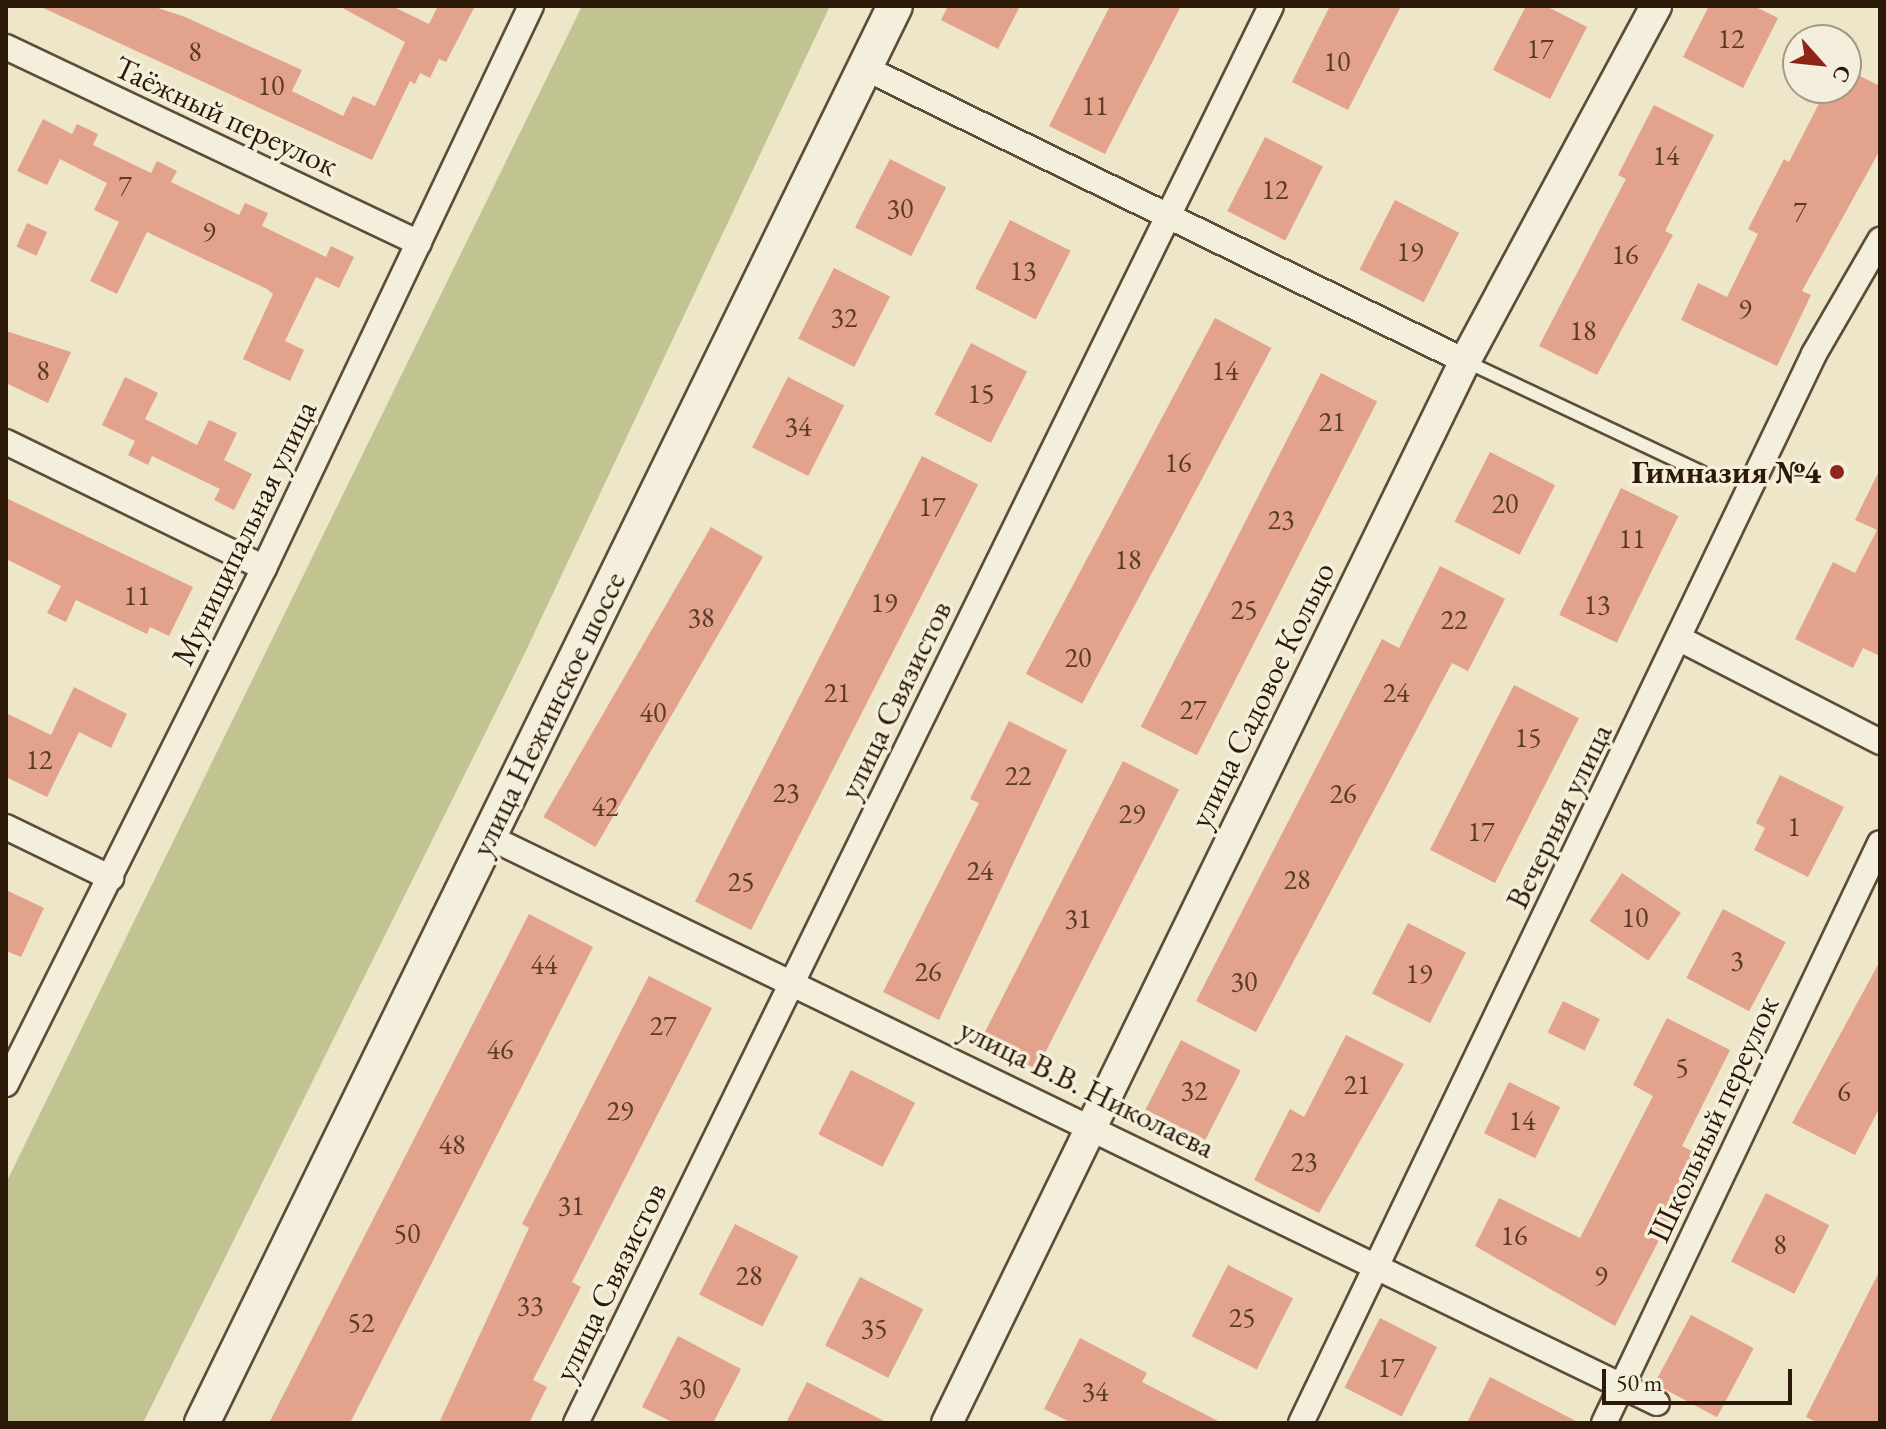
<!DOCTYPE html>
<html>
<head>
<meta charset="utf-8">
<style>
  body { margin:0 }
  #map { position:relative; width:1886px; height:1429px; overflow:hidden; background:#eee6c9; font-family:"EB Garamond",serif }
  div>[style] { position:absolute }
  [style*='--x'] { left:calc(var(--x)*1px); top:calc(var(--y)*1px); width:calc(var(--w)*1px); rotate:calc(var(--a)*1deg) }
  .green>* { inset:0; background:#c1c391 }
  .building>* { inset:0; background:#e3a28b; transform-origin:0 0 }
  .roads { filter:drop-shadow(2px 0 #5c4c38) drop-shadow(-2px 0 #5c4c38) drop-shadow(0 2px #5c4c38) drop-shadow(0 -2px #5c4c38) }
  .service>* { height:12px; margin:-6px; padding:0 6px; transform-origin:6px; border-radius:6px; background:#f4efdc }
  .minor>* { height:24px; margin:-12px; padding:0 12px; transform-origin:12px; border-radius:12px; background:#f4efdc }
  .tertiary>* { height:30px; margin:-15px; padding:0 15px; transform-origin:15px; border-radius:15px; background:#f4efdc }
  .secondary>* { height:34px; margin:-17px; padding:0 17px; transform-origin:17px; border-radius:17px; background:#f4efdc }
  .dots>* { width:22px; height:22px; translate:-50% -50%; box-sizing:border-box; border:4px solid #f4efdc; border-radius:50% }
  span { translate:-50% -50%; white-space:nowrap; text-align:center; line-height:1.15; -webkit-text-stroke:7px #f4efdc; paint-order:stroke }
  .number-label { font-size:28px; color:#5a3b28 }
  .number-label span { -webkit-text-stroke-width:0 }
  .street-label { font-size:32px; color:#2c1907 }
  .poi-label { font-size:32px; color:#2c1907; font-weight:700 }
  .right { translate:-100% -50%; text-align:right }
  .frame { position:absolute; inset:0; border:8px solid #2c1907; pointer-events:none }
  .north { position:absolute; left:1782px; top:24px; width:80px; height:80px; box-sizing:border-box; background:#f4efdc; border:2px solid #a49987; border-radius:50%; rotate:117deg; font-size:22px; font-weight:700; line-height:32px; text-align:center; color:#2c1907 }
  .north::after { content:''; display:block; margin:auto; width:28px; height:36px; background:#8f2418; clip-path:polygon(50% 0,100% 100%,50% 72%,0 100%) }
  .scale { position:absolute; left:1602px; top:1369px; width:190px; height:36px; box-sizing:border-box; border:4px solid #2c1907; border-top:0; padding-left:10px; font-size:24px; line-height:28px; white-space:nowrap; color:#2c1907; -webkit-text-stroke:6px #f4efdc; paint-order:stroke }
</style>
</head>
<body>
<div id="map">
  <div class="green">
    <div style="clip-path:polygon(582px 6px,830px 6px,522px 659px,143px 1423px,6px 1423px,6px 1183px)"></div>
  </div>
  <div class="building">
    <div style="clip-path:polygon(39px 6px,152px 6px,185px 17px,302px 70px,292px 91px,343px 116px,353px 96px,375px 106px,405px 42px,339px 6px,392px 6px,429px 24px,438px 6px,475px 6px,446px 62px,439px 59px,430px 78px,420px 73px,415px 84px,410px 81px,372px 160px)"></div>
    <div style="clip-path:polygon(948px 6px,1020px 6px,998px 49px,941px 20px)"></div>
    <div style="clip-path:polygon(1110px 6px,1181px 6px,1105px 154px,1049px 126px)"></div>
    <div style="clip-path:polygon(1330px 6px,1401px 6px,1348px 110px,1292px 82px)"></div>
    <div style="clip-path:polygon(1526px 6px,1546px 6px,1587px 27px,1550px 99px,1493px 70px)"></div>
    <div style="clip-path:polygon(1709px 6px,1754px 6px,1778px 18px,1743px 88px,1683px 57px)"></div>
    <div style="clip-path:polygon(1846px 69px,1880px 86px,1880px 150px,1802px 291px,1811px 295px,1777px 366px,1681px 320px,1698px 283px,1727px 297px,1758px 234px,1748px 229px,1784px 159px,1789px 162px,1827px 88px,1846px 88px)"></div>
    <div style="clip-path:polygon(1654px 105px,1714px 135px,1665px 231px,1673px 235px,1597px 375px,1539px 346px,1626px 179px,1618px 175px)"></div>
    <div style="clip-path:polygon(43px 119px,72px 134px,77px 124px,98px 134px,93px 145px,151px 173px,157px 161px,177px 171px,171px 182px,239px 215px,245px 203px,268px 213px,262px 226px,326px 257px,331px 246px,354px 257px,339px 288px,316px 277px,285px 341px,304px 350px,290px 381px,243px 359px,273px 294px,267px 289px,147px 232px,117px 294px,90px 281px,119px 222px,94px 210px,107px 183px,60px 159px,47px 185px,17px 171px)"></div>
    <div style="left:1265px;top:137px;width:65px;height:83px;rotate:27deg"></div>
    <div style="left:890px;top:159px;width:63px;height:77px;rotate:27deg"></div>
    <div style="left:1395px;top:200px;width:72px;height:78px;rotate:27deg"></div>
    <div style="left:1010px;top:220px;width:68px;height:77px;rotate:27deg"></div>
    <div style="left:27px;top:223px;width:22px;height:26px;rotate:24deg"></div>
    <div style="left:834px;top:268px;width:63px;height:79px;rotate:27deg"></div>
    <div style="left:1215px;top:318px;width:64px;height:403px;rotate:28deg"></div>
    <div style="clip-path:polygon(6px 331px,71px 352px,48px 403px,6px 383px)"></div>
    <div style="left:971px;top:343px;width:63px;height:80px;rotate:27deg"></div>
    <div style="left:1321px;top:373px;width:63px;height:397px;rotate:27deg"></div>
    <div style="clip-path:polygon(125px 377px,158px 393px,145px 419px,197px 445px,209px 420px,237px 433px,224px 460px,252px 474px,234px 510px,214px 500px,220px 489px,152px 456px,148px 465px,128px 455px,135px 441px,102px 425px)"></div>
    <div style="left:788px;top:377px;width:63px;height:79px;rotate:27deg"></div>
    <div style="left:1490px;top:452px;width:73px;height:78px;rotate:27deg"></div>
    <div style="left:922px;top:456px;width:63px;height:500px;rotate:27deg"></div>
    <div style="clip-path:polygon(1880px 469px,1880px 656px,1863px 648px,1853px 668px,1795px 639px,1833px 562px,1855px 573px,1877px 530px,1855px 520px)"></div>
    <div style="left:1621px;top:488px;width:64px;height:141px;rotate:26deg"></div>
    <div style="clip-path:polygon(6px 498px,193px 587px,169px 636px,150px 627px,147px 634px,76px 600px,66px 622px,47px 613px,61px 586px,6px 559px)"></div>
    <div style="left:711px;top:527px;width:60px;height:335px;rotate:30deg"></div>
    <div style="clip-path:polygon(1440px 566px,1505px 599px,1468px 671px,1452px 663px,1256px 1032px,1196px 1001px,1382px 639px,1399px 648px)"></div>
    <div style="left:1514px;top:685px;width:73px;height:185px;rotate:27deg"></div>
    <div style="clip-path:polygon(74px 687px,127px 714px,111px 748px,79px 732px,47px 797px,6px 777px,6px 713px,51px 735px)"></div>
    <div style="clip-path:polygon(1009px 721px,1067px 750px,939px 1020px,883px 992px,979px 803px,970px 799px)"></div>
    <div style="left:1123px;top:761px;width:63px;height:314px;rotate:27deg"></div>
    <div style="clip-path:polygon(1780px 775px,1844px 807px,1808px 877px,1754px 850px,1765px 828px,1756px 823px)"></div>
    <div style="left:1622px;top:873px;width:71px;height:58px;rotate:34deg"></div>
    <div style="clip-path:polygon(6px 890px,44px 908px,21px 957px,6px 951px)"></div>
    <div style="left:1723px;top:909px;width:71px;height:78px;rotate:28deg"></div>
    <div style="clip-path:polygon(529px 914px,593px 947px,465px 1198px,350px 1423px,269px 1423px)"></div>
    <div style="left:1408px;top:923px;width:65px;height:79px;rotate:27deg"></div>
    <div style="clip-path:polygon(1880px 961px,1880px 1107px,1855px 1155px,1792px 1123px)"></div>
    <div style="clip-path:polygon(649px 976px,712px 1008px,572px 1282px,581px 1287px,533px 1380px,547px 1387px,529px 1423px,439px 1423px,529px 1228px,522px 1224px)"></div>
    <div style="left:1563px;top:1001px;width:41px;height:35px;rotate:26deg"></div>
    <div style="clip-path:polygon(1667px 1018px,1730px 1050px,1682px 1146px,1702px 1156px,1615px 1326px,1475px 1246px,1499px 1198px,1580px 1238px,1653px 1096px,1633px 1085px)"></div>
    <div style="clip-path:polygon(1346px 1035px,1404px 1064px,1319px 1213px,1254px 1180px,1290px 1109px,1304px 1117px)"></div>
    <div style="left:1181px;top:1040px;width:67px;height:78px;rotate:27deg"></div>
    <div style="left:851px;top:1070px;width:72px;height:72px;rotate:27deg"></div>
    <div style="left:1509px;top:1082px;width:57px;height:57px;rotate:26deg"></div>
    <div style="left:1766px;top:1193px;width:71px;height:77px;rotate:27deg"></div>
    <div style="left:735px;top:1224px;width:71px;height:79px;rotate:27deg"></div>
    <div style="left:1228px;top:1265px;width:73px;height:80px;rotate:27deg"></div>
    <div style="clip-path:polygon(1880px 1270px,1880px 1423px,1818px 1423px,1806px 1417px)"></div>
    <div style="left:860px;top:1277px;width:71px;height:77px;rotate:27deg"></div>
    <div style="left:1691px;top:1315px;width:71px;height:78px;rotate:28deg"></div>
    <div style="left:1380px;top:1318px;width:64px;height:78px;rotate:27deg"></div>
    <div style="clip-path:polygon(678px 1336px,741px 1369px,713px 1423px,674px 1423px,642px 1407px)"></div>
    <div style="clip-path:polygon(1080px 1338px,1147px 1373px,1142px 1382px,1222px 1423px,1072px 1423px,1044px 1409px)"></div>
    <div style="clip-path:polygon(1490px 1377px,1580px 1423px,1467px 1423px)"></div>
    <div style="clip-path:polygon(807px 1382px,888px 1423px,786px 1423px)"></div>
  </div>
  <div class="roads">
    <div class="service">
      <div style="--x:1465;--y:361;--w:261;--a:25.2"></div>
    </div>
    <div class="minor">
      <div style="--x:6;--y:47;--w:457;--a:25.4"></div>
      <div style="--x:865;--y:68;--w:668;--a:26.03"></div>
      <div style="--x:6;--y:442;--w:287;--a:26"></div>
      <div style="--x:1680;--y:639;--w:225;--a:27.2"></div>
      <div style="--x:6;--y:827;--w:117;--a:25.9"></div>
      <div style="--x:487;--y:836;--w:1300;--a:25.86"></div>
      <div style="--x:6;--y:1084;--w:577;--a:-63.43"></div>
      <div style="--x:264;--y:568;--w:622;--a:-64.59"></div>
      <div style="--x:576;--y:1423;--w:1578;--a:-63.87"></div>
      <div style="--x:1301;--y:1423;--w:1186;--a:-64.36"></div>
      <div style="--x:1814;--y:354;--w:132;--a:-59.9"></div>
      <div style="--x:1604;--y:1423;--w:642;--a:-64.55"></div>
    </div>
    <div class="tertiary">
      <div style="--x:947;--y:1423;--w:1182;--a:-64"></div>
      <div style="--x:1465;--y:361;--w:403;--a:-61.7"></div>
    </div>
    <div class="secondary">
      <div style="--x:202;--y:1423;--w:1577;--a:-63.94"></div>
    </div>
  </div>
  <div class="dots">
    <div style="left:1837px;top:472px;background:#8f2418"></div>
  </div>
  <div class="number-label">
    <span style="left:1731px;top:38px">12</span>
    <span style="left:1540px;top:48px">17</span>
    <span style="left:195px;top:51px">8</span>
    <span style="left:1337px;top:61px">10</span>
    <span style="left:271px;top:85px">10</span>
    <span style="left:1095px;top:105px">11</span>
    <span style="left:1666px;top:155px">14</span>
    <span style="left:125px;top:185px">7</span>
    <span style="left:1275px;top:189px">12</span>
    <span style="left:900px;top:208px">30</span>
    <span style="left:1800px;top:211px">7</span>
    <span style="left:209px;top:231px">9</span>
    <span style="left:1410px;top:251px">19</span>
    <span style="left:1625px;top:254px">16</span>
    <span style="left:1023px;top:270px">13</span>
    <span style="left:1745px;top:308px">9</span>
    <span style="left:844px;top:317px">32</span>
    <span style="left:1583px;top:330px">18</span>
    <span style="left:43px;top:370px">8</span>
    <span style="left:1225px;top:370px">14</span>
    <span style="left:981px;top:393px">15</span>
    <span style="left:1332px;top:421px">21</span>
    <span style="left:798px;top:426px">34</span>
    <span style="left:1178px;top:462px">16</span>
    <span style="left:1505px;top:503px">20</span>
    <span style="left:932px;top:506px">17</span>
    <span style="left:1281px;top:519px">23</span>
    <span style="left:1632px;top:538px">11</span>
    <span style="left:1128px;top:559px">18</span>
    <span style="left:137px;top:595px">11</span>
    <span style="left:884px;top:602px">19</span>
    <span style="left:1597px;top:604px">13</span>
    <span style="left:1244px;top:609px">25</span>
    <span style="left:701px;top:617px">38</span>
    <span style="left:1454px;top:619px">22</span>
    <span style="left:1078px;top:657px">20</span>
    <span style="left:837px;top:692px">21</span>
    <span style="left:1396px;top:692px">24</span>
    <span style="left:1193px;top:709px">27</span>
    <span style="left:653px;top:712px">40</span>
    <span style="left:1528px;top:737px">15</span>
    <span style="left:39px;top:759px">12</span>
    <span style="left:1018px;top:775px">22</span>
    <span style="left:786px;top:792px">23</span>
    <span style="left:1343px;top:793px">26</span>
    <span style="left:605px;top:806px">42</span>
    <span style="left:1132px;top:813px">29</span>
    <span style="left:1794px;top:826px">1</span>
    <span style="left:1481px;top:831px">17</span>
    <span style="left:980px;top:870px">24</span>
    <span style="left:1297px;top:879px">28</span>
    <span style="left:741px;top:881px">25</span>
    <span style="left:1635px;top:917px">10</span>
    <span style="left:1078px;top:918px">31</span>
    <span style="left:1737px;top:960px">3</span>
    <span style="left:544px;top:964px">44</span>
    <span style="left:928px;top:971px">26</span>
    <span style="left:1419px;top:973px">19</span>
    <span style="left:1244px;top:981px">30</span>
    <span style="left:663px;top:1025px">27</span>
    <span style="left:500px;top:1049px">46</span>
    <span style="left:1682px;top:1067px">5</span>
    <span style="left:1357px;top:1084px">21</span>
    <span style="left:1194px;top:1090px">32</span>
    <span style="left:1844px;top:1091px">6</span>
    <span style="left:620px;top:1110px">29</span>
    <span style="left:1522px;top:1120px">14</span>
    <span style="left:452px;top:1144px">48</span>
    <span style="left:1304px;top:1161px">23</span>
    <span style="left:571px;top:1205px">31</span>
    <span style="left:407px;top:1233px">50</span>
    <span style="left:1514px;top:1235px">16</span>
    <span style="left:1780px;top:1244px">8</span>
    <span style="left:749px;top:1275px">28</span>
    <span style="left:1601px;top:1275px">9</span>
    <span style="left:530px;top:1305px">33</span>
    <span style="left:1242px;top:1317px">25</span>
    <span style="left:361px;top:1322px">52</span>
    <span style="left:874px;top:1328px">35</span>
    <span style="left:1391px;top:1367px">17</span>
    <span style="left:692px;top:1388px">30</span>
    <span style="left:1095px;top:1391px">34</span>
  </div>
  <div class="street-label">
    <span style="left:226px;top:116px;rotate:25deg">Таёжный переулок</span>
    <span style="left:244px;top:533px;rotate:-64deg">Муниципальная улица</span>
    <span style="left:1262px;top:695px;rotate:-64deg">улица Садовое Кольцо</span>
    <span style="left:895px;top:700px;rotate:-64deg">улица Связистов</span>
    <span style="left:548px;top:714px;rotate:-64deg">улица Нежинское шоссе</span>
    <span style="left:1559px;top:816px;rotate:-64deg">Вечерняя улица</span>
    <span style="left:1087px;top:1088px;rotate:26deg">улица В.В. Николаева</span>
    <span style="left:1713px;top:1119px;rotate:-65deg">Школьный переулок</span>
    <span style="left:610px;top:1282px;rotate:-64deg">улица Связистов</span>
  </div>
  <div class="poi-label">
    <span class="right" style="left:1821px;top:472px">Гимназия №4</span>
  </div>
  <div class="frame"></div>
  <div class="north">С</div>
  <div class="scale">50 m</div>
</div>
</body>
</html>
